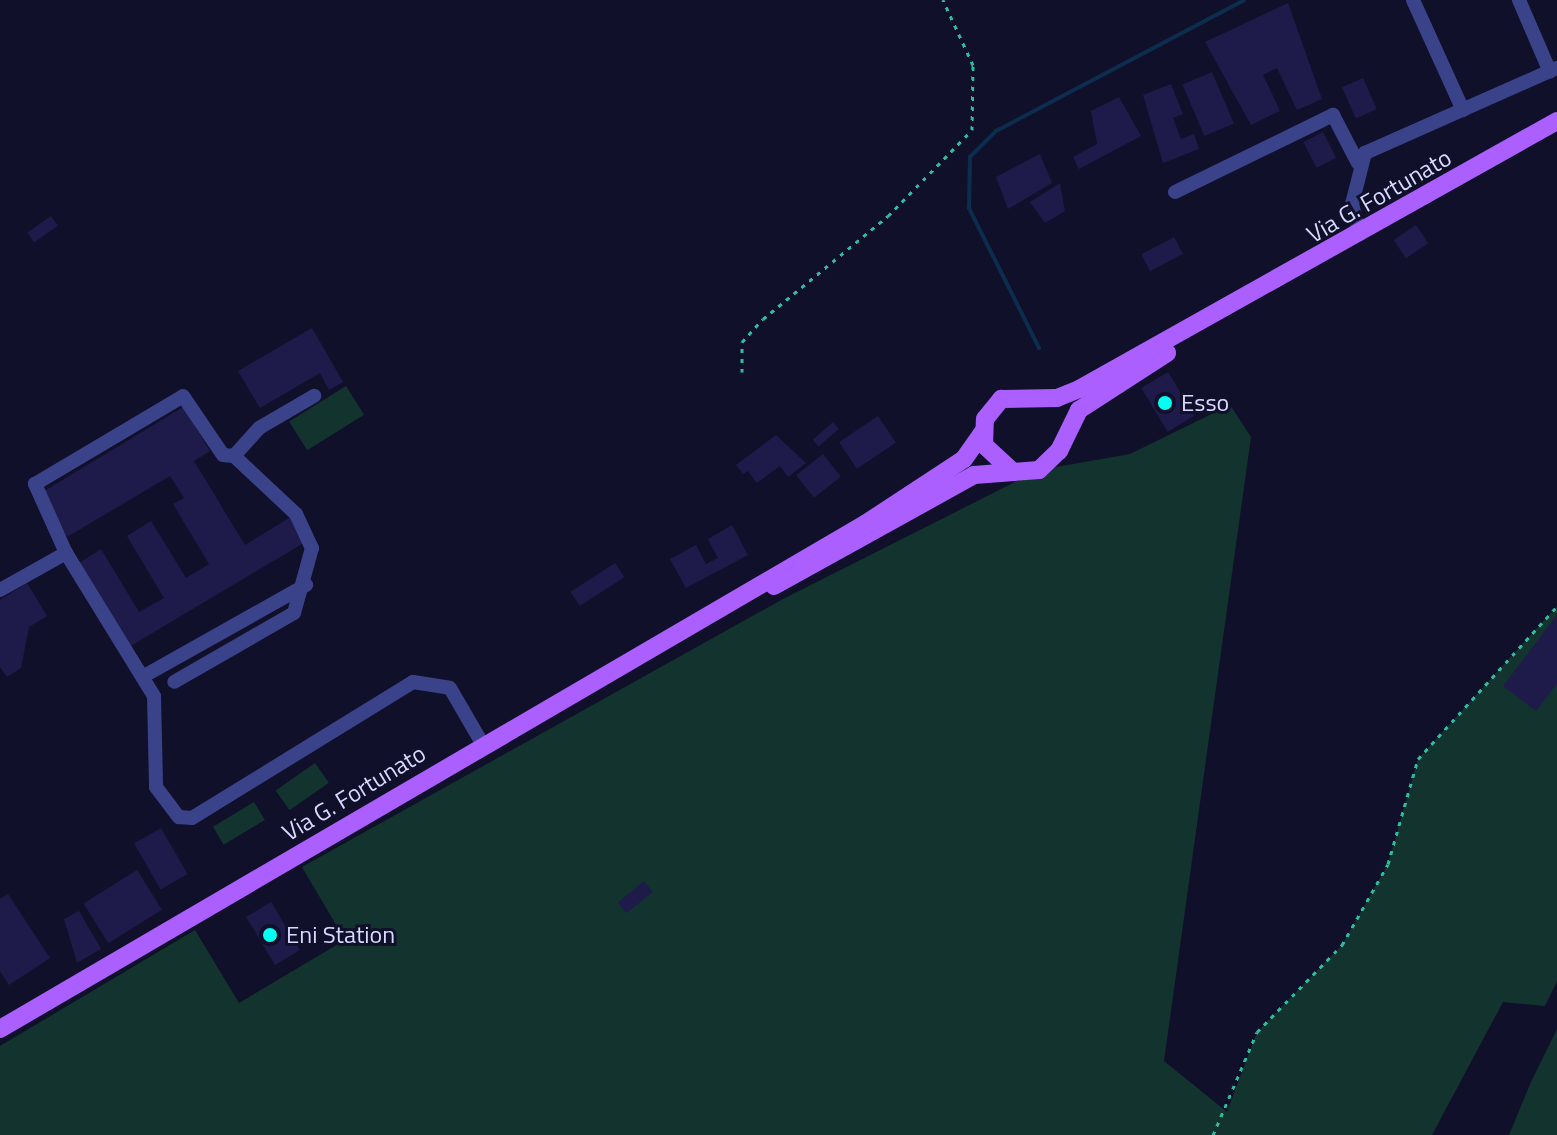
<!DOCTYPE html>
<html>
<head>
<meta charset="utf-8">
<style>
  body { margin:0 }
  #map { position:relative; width:1557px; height:1135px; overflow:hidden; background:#10102a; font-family:"Titillium Web",sans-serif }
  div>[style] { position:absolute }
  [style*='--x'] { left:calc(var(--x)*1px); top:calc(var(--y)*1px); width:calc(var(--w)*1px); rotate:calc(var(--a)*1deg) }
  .green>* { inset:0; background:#13342e; transform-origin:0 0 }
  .stream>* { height:4px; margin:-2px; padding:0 2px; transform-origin:2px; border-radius:2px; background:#0c2d4d }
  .building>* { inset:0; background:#1e1b4b; transform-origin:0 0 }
  .path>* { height:3px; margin-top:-1.5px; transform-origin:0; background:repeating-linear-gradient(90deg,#2ebe9f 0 4px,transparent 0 10px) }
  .minor>* { height:14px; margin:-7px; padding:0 7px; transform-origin:7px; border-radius:7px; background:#3a4389 }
  .major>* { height:18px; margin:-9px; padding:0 9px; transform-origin:9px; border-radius:9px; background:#ab5fff }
  .dots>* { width:22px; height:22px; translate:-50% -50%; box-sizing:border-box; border:4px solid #10102a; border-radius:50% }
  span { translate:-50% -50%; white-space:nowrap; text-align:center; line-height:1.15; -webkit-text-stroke:6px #10102a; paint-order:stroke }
  .street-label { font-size:24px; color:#d8daff }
  .poi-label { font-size:24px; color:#d8daff }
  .left { translate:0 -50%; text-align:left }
</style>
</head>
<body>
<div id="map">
  <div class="green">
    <div style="left:346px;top:386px;width:34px;height:67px;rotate:58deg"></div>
    <div style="clip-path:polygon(1230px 405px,1251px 437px,1164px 1061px,1227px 1112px,1257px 1032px,1342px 945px,1388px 864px,1418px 759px,1557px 606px,1557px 981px,1545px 1006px,1503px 1002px,1432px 1135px,0 1135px,0 1046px,195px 930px,239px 1003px,345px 940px,302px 867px,783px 599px,1039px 470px,1130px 454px)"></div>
    <div style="left:315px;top:763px;width:24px;height:48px;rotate:55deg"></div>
    <div style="left:254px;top:802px;width:21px;height:48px;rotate:59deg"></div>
    <div style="clip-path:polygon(1557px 1029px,1557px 1135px,1509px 1135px,1531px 1082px)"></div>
  </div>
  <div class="stream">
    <div style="--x:1039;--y:348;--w:157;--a:-116.6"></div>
    <div style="--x:969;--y:208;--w:51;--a:-88.9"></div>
    <div style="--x:970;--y:157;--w:37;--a:-45"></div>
    <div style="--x:996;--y:131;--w:280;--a:-27.8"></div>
  </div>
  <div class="building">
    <div style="clip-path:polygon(1288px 3px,1322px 99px,1297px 110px,1277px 68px,1263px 75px,1280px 111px,1251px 125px,1205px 42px)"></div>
    <div style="left:1212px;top:72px;width:56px;height:32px;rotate:67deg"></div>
    <div style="left:1363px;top:78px;width:34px;height:23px;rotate:66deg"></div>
    <div style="clip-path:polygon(1171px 84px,1183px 114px,1173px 118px,1181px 139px,1194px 134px,1199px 149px,1163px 163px,1143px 95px)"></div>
    <div style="clip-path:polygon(1119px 97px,1141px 136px,1079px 169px,1073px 157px,1097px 144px,1091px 111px)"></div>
    <div style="left:1323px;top:132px;width:29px;height:22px;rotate:63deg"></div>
    <div style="clip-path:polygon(1040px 154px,1052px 183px,1008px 209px,996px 177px)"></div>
    <div style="clip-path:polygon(1060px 183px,1065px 211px,1045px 223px,1030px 202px)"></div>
    <div style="left:51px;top:216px;width:12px;height:29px;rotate:55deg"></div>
    <div style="left:1416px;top:225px;width:22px;height:27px;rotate:56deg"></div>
    <div style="left:1174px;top:237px;width:19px;height:37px;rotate:62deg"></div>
    <div style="clip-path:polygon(312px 328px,343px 382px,329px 390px,320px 373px,260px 408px,238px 371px)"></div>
    <div style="left:1168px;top:372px;width:51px;height:31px;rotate:59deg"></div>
    <div style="clip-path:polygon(183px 407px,210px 451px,194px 461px,245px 545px,292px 516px,307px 541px,129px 647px,78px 564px,101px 549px,139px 612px,164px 598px,127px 536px,151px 521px,186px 578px,209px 564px,173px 504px,184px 498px,170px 476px,67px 537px,41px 493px)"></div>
    <div style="left:878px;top:416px;width:32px;height:47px;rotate:56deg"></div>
    <div style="left:833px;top:422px;width:9px;height:27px;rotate:49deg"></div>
    <div style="clip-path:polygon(776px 435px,806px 463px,788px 477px,780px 466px,757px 483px,748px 471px,743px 474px,736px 465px)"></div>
    <div style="left:823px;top:454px;width:29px;height:34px;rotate:52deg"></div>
    <div style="clip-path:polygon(732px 525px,748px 555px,686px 588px,670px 559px,696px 545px,706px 564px,718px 558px,708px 539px)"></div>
    <div style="left:615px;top:563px;width:17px;height:53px;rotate:57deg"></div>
    <div style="clip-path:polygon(27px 583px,47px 616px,29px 627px,21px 668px,7px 677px,0 667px,0 600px)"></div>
    <div style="clip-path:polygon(1557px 615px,1557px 684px,1536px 711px,1503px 686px)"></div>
    <div style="left:161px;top:828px;width:53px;height:31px;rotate:60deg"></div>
    <div style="left:137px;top:870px;width:47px;height:63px;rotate:58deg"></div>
    <div style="left:644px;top:881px;width:14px;height:34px;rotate:51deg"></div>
    <div style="clip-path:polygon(8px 894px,50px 958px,9px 985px,0 971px,0 899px)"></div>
    <div style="left:271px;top:902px;width:56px;height:29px;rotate:59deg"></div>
    <div style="clip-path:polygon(79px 911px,101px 949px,77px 963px,64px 919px)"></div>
  </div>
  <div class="path">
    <div style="--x:742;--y:372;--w:30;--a:-90"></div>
    <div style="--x:742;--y:342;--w:31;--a:-48"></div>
    <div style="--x:763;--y:319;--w:162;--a:-39.5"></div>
    <div style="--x:888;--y:216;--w:120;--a:-45.7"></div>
    <div style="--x:972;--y:130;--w:65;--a:-89.1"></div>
    <div style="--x:973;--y:65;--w:72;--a:-114.8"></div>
    <div style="--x:1213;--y:1135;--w:112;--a:-66.9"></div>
    <div style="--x:1257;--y:1032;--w:122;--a:-45.7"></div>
    <div style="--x:1342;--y:945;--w:93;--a:-60.4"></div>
    <div style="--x:1388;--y:864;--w:109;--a:-74.1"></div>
    <div style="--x:1418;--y:759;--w:207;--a:-47.7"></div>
  </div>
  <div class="minor">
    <div style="--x:1413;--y:0;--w:121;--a:65.6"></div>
    <div style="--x:1519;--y:0;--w:78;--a:66.7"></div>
    <div style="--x:1175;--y:192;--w:176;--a:-26"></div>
    <div style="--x:1333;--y:115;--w:54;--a:62.5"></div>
    <div style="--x:1360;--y:234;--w:31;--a:-105"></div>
    <div style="--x:1352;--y:204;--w:53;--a:-75.7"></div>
    <div style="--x:1365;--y:153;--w:210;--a:-23.9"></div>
    <div style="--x:234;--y:456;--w:38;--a:-48"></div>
    <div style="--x:259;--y:428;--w:64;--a:-30.2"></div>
    <div style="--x:66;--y:553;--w:76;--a:-114.2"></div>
    <div style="--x:35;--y:484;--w:172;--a:-30.7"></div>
    <div style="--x:183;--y:396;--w:71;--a:55.9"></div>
    <div style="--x:223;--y:455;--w:11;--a:5"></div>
    <div style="--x:234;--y:456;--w:85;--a:43.1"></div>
    <div style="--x:296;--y:514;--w:38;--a:65"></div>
    <div style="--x:312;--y:548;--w:67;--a:105.5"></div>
    <div style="--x:294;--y:613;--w:138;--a:150.1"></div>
    <div style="--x:0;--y:590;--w:76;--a:-29.3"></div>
    <div style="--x:66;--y:553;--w:168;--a:58.4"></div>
    <div style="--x:154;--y:696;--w:91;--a:88.7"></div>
    <div style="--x:156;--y:787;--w:38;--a:53"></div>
    <div style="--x:179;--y:817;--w:13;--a:4"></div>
    <div style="--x:192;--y:818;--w:259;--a:-31.6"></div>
    <div style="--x:413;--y:682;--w:37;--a:9"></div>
    <div style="--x:450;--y:688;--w:66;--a:59.9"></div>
    <div style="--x:144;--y:676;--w:186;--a:-29.3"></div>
  </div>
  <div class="major">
    <div style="--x:1013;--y:472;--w:40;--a:-137"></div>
    <div style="--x:984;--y:445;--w:26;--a:-88"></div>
    <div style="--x:985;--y:419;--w:26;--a:-51"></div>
    <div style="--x:1001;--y:399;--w:56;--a:-1"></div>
    <div style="--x:1057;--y:398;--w:24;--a:-22"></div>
    <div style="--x:1079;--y:389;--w:548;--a:-29.28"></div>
    <div style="--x:774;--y:586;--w:229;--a:-29"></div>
    <div style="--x:974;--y:475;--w:65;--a:-4.4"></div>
    <div style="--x:1039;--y:470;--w:28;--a:-44"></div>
    <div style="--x:1059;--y:451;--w:46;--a:-64"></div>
    <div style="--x:1079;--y:410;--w:105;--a:-32.9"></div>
    <div style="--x:0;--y:1029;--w:1002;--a:-30.28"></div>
    <div style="--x:865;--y:524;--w:118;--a:-33.3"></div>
    <div style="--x:964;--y:459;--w:33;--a:-55"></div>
  </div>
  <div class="dots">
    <div style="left:1165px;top:403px;background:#04fff2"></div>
    <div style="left:270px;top:935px;background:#04fff2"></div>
  </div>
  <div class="street-label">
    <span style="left:1379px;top:196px;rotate:-30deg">Via G. Fortunato</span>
    <span style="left:354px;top:793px;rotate:-31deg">Via G. Fortunato</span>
  </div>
  <div class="poi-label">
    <span class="left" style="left:1181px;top:403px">Esso</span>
    <span class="left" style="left:286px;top:935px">Eni Station</span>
  </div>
</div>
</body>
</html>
